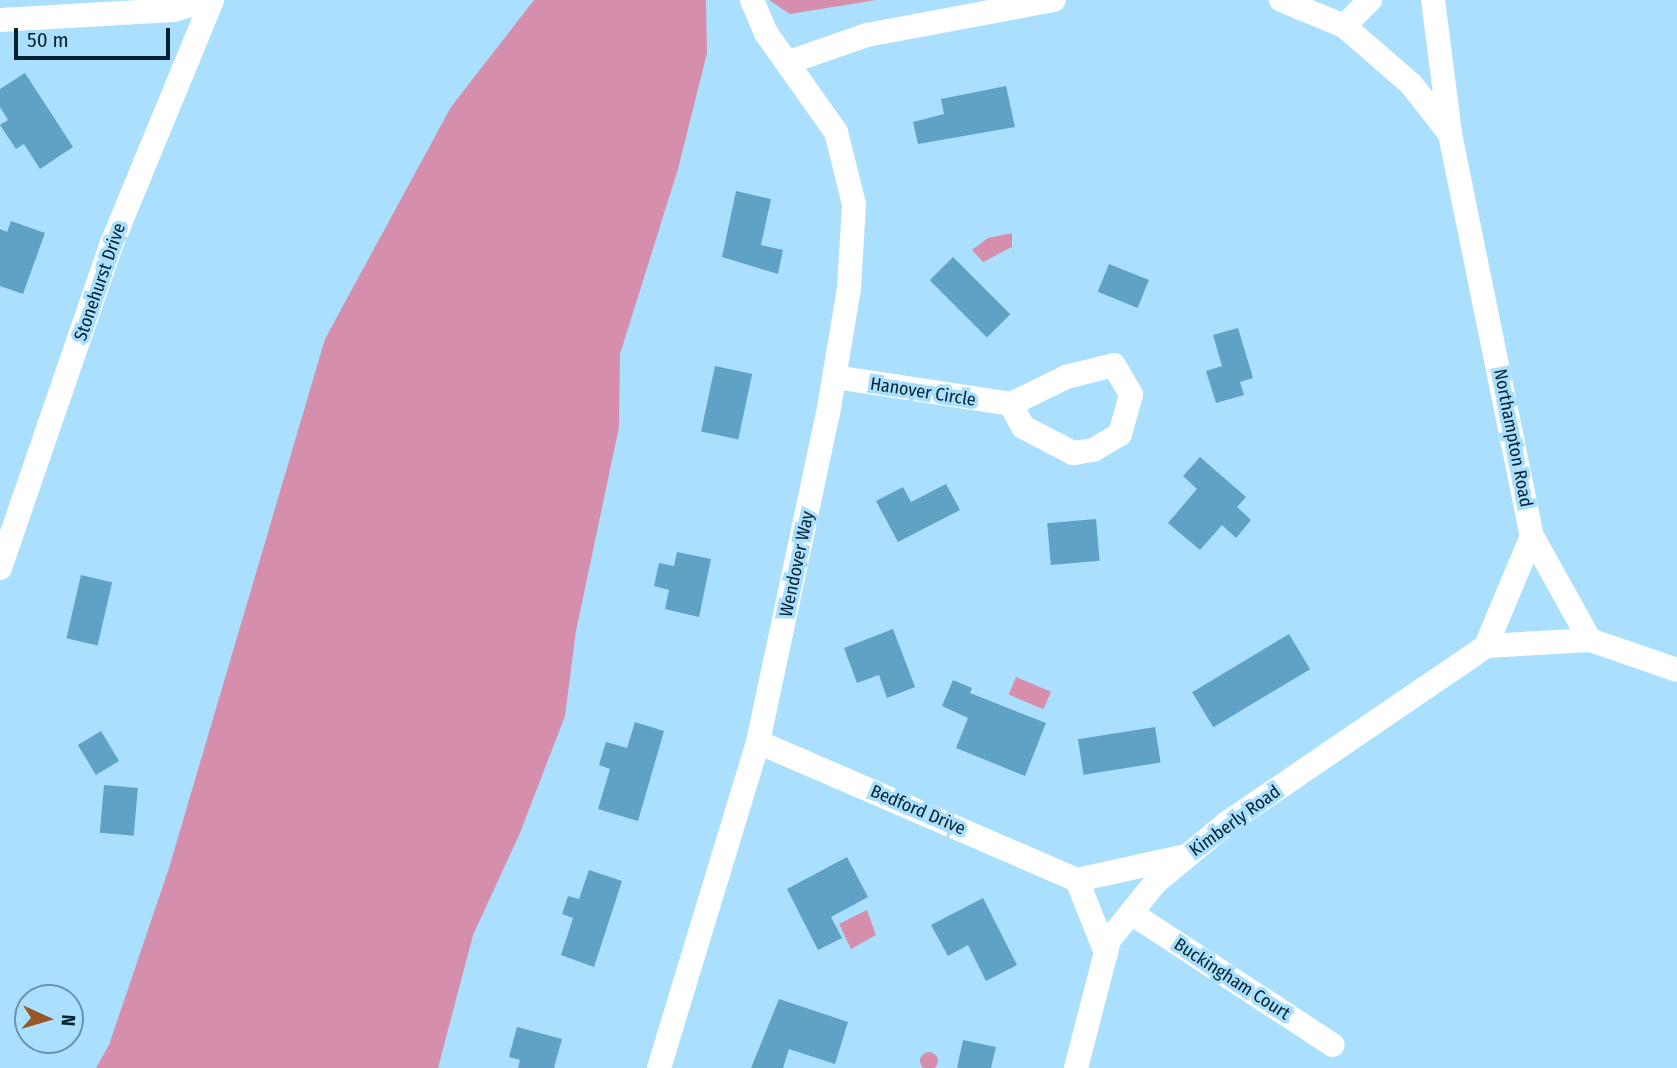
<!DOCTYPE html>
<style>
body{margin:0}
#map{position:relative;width:1677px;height:1068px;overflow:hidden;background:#aadffd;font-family:"Fira Sans Condensed",sans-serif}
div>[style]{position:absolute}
.water>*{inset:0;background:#d58fac;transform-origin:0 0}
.round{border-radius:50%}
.building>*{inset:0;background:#5fa2c6;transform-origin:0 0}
.street>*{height:24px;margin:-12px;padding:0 12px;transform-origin:12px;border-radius:12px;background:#fff}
span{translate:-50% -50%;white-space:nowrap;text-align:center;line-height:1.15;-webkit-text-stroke:7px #aadffd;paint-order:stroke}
.street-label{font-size:18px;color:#052230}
.north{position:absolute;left:14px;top:984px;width:70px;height:70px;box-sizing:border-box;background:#aadffd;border:2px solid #6893ab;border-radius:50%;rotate:94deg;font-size:19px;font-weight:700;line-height:28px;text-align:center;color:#052230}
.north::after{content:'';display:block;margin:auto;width:24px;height:32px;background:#995626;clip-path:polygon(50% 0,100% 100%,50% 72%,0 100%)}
.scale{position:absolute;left:14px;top:28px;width:156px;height:32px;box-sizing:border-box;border:4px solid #052230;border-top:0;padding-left:9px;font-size:21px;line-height:24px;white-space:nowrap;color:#052230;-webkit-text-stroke:5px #aadffd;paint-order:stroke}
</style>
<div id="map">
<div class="water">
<div style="clip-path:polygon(534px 0,706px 0,707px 53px,678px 169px,620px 354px,619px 427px,576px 631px,565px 716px,520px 833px,473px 935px,438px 1068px,96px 1068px,109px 1045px,169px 868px,325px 339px,451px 107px)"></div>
<div style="clip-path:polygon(769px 0,876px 0,790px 14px)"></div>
<div style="clip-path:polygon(1012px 233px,1012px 247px,983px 262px,972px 250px,988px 238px)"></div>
<div style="left:1016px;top:677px;width:38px;height:19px;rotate:23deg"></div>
<div style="clip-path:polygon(867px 910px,876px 935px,851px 949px,839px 924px)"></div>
<div class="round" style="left:920px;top:1052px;width:18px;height:18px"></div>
</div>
<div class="building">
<div style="clip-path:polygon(25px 73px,73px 147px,40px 169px,24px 144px,16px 149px,0 125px,8px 120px,0 107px,0 89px)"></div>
<div style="clip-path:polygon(1006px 86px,1015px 127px,918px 144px,913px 122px,944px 114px,941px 99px)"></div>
<div style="clip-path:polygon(736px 191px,771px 199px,761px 245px,783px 250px,778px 274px,722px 257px)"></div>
<div style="clip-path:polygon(11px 221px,45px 233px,23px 294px,0 286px,0 229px,7px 232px)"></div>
<div style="left:953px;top:257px;width:81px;height:33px;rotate:45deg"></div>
<div style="left:1109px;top:264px;width:43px;height:30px;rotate:22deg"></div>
<div style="clip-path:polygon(1238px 328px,1253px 378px,1240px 382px,1244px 395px,1216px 403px,1206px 371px,1222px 366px,1213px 335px)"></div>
<div style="left:715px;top:366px;width:38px;height:67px;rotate:12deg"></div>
<div style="clip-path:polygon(1200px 457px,1246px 497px,1237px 507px,1251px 520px,1236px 538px,1222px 525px,1200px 550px,1168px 523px,1197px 489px,1183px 476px)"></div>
<div style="clip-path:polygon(946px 484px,960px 510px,898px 542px,876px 501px,903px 487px,911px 502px)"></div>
<div style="left:1096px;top:519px;width:42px;height:49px;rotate:85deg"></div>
<div style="clip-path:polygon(677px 552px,711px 559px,699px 617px,665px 609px,669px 590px,654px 586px,659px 563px,674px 566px)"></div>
<div style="left:81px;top:575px;width:32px;height:65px;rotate:13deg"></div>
<div style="clip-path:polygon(893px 629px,915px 687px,887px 698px,879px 675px,857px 683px,844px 648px)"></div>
<div style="left:1289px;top:634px;width:41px;height:113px;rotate:59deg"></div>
<div style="clip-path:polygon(953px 680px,972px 688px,970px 693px,1046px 723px,1025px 776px,956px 748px,968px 718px,942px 706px)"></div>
<div style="clip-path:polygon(635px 722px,664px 731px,638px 821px,598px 809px,610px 769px,599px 765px,606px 742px,627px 748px)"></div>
<div style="left:1155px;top:727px;width:36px;height:78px;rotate:81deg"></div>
<div style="left:101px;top:731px;width:35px;height:27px;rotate:59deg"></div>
<div style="left:104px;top:785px;width:34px;height:48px;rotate:5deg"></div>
<div style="clip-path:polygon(847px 857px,868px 897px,831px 917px,842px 938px,818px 950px,787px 889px)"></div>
<div style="clip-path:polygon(589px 870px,622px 881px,594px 967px,561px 955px,573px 918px,562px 914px,568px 896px,579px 899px)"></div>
<div style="clip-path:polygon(983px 898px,1017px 965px,986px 981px,968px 945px,948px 956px,931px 925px)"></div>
<div style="clip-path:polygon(779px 999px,848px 1022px,835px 1064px,789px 1049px,783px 1068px,751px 1068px)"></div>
<div style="clip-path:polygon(517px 1027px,562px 1039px,554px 1068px,518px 1068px,520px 1060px,509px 1057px)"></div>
<div style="clip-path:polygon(963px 1040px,996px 1047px,991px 1068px,957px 1068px)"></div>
</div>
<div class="street">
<div style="left:1281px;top:0;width:68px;rotate:22.4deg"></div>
<div style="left:1344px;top:26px;width:89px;rotate:40.9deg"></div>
<div style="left:1411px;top:84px;width:63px;rotate:52deg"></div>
<div style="left:1450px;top:134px;width:410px;rotate:78.5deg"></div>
<div style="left:1532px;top:536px;width:119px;rotate:60.9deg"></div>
<div style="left:1590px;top:640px;width:92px;rotate:19deg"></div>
<div style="left:1433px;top:0;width:134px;rotate:82.7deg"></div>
<div style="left:0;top:20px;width:174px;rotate:-3.3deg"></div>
<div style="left:174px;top:10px;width:34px;rotate:-17deg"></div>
<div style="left:1344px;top:26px;width:37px;rotate:-45deg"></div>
<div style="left:789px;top:62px;width:83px;rotate:-19.1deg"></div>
<div style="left:867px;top:35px;width:190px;rotate:-10.6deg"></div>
<div style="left:1114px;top:365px;width:34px;rotate:60deg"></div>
<div style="left:1131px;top:395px;width:41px;rotate:105.8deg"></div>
<div style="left:1120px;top:434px;width:31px;rotate:149deg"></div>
<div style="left:1093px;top:450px;width:20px;rotate:171deg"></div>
<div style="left:1073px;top:453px;width:56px;rotate:-152.5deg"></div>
<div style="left:1023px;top:427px;width:26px;rotate:-118deg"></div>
<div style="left:1011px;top:404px;width:61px;rotate:-26.1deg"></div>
<div style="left:1066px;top:377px;width:49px;rotate:-14deg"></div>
<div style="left:835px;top:377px;width:178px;rotate:8.7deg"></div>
<div style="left:0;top:568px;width:344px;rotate:-71deg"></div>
<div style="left:112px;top:243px;width:263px;rotate:-67.6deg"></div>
<div style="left:1486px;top:646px;width:119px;rotate:-67.3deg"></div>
<div style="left:758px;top:742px;width:348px;rotate:23.4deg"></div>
<div style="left:1077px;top:880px;width:79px;rotate:68.3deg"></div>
<div style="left:1077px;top:880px;width:112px;rotate:-12.4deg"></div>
<div style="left:1131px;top:913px;width:241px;rotate:33.2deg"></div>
<div style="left:659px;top:1068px;width:341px;rotate:-73.1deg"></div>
<div style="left:758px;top:742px;width:335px;rotate:-78deg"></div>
<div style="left:828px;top:414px;width:127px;rotate:-80.5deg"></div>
<div style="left:849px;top:289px;width:85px;rotate:-86.6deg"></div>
<div style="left:854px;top:204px;width:74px;rotate:-104deg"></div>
<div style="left:836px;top:132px;width:121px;rotate:-125.3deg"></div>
<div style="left:766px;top:33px;width:36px;rotate:-113deg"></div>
<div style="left:1076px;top:1068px;width:132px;rotate:-75.5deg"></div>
<div style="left:1109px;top:940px;width:73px;rotate:-51.1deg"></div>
<div style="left:1155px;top:883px;width:94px;rotate:-39.8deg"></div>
<div style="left:1227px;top:823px;width:314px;rotate:-34.3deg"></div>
<div style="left:1486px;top:646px;width:104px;rotate:-3.3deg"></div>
</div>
<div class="street-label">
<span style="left:100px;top:282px;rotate:-71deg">Stonehurst Drive</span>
<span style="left:923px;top:392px;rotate:9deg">Hanover Circle</span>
<span style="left:1513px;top:438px;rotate:79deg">Northampton Road</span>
<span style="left:797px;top:564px;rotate:-78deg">Wendover Way</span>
<span style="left:918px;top:810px;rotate:23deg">Bedford Drive</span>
<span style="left:1235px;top:821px;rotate:-36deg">Kimberly Road</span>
<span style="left:1232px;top:979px;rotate:33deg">Buckingham Court</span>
</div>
<div class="north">N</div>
<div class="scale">50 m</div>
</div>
